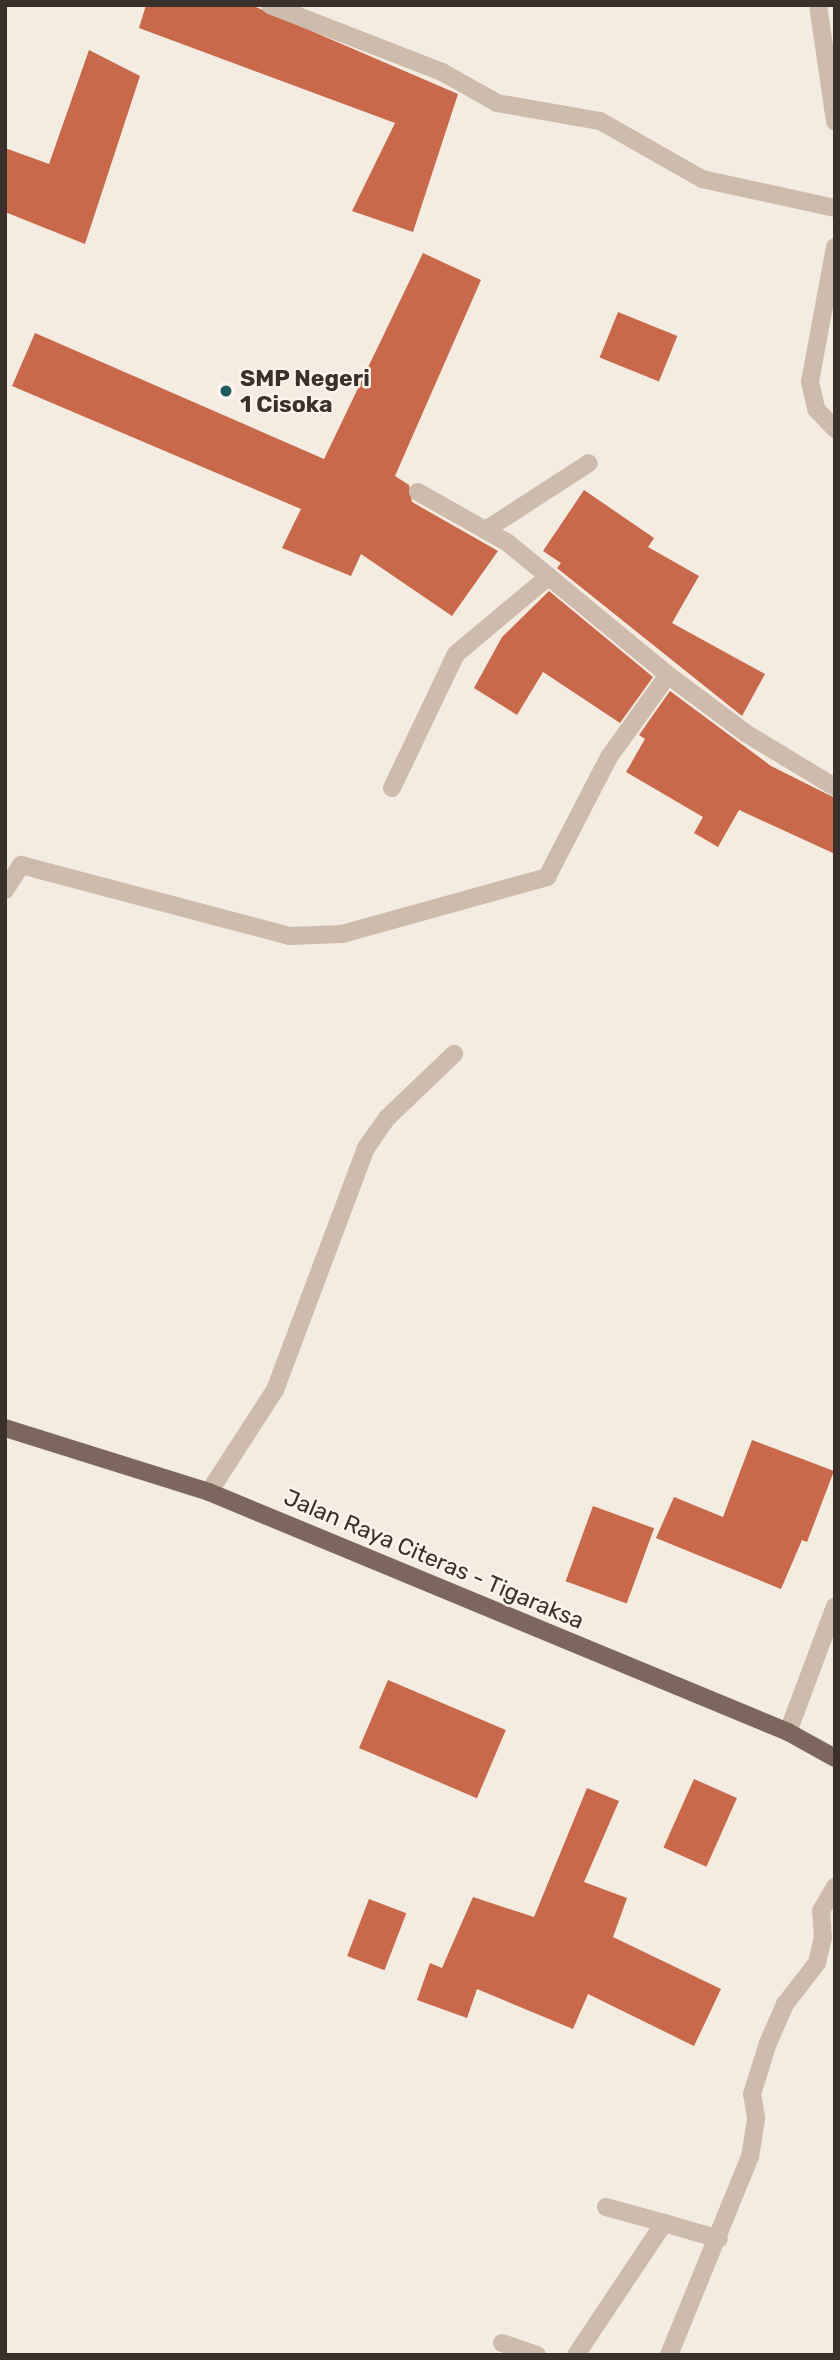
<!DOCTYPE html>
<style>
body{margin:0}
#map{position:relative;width:840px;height:2360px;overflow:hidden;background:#f4ebe1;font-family:Rubik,sans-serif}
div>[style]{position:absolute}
.building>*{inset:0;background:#c8694b;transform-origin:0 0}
.minor>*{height:18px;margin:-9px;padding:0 9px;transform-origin:9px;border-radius:9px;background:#cdbbac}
.major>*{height:18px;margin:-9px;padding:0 9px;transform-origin:9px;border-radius:9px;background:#7d675c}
.dots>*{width:19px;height:19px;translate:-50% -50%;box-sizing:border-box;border:4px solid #fbf5ee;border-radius:50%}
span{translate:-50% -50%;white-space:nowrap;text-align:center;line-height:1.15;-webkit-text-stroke:5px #fbf5ee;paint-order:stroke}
.poi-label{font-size:23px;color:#3b302b;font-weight:700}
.left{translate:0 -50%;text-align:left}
.street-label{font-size:23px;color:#3b302b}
.frame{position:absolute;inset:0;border:7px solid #3b302b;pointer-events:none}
</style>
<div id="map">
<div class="building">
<div style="clip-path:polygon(146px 5px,251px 5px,458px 94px,413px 232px,352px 211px,395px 123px,139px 28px)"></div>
<div style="clip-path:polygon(89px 50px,140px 76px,85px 244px,5px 212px,5px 148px,49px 164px)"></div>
<div style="clip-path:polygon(423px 253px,481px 280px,395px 476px,409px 485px,412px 502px,498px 551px,452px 616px,361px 554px,351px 576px,282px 548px,301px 509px,12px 386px,35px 333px,324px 459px)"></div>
<div style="left:618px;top:312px;width:64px;height:49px;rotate:22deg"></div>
<div style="clip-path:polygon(584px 490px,654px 538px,648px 547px,699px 576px,672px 623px,765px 674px,742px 716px,557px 568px,561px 563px,543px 551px)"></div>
<div style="clip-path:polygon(549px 591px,653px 677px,620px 723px,543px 672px,517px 715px,474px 688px,502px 637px)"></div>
<div style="clip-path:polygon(670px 691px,771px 766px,835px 798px,835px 854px,739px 810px,718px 847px,694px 833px,703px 817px,626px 772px,645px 739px,639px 735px)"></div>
<div style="clip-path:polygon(752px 1440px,834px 1471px,807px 1542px,802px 1540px,781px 1589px,656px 1538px,674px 1497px,723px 1517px)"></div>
<div style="left:593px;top:1506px;width:65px;height:80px;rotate:20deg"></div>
<div style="left:388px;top:1680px;width:128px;height:74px;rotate:23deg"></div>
<div style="left:694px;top:1779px;width:47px;height:75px;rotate:24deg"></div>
<div style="clip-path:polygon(587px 1788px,619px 1801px,584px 1882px,627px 1898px,613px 1937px,721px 1989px,694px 2046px,588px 1994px,573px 2029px,477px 1989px,467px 2018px,417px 2000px,430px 1963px,442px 1968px,473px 1897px,534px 1917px)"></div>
<div style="left:369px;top:1899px;width:40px;height:61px;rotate:21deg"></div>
</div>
<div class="minor">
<div style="left:270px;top:5px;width:185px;rotate:21.3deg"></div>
<div style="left:442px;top:72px;width:63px;rotate:29.4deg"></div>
<div style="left:497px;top:103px;width:105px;rotate:9.9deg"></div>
<div style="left:600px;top:121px;width:117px;rotate:29.6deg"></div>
<div style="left:702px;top:179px;width:136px;rotate:12.3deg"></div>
<div style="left:818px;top:5px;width:118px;rotate:81.7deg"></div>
<div style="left:835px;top:247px;width:137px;rotate:100.5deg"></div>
<div style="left:810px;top:382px;width:28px;rotate:77deg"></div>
<div style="left:816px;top:409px;width:28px;rotate:46deg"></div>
<div style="left:418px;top:492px;width:103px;rotate:29.5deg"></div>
<div style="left:508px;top:543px;width:207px;rotate:39.5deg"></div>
<div style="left:668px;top:675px;width:99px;rotate:36.8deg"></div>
<div style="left:747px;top:734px;width:103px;rotate:31.1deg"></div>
<div style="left:487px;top:529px;width:121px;rotate:-32.9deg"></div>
<div style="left:392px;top:788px;width:148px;rotate:-64.5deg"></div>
<div style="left:456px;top:654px;width:119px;rotate:-39.9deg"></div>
<div style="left:5px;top:890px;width:30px;rotate:-57deg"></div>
<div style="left:21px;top:865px;width:277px;rotate:14.8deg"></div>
<div style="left:289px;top:936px;width:53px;rotate:-2.2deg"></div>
<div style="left:342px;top:934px;width:213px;rotate:-15.5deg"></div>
<div style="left:547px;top:877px;width:135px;rotate:-62.7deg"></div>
<div style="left:609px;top:757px;width:101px;rotate:-54.3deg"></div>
<div style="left:209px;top:1492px;width:121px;rotate:-57.1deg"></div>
<div style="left:275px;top:1390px;width:259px;rotate:-69.4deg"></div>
<div style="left:366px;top:1148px;width:37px;rotate:-55deg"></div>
<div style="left:387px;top:1118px;width:93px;rotate:-43.7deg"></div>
<div style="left:788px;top:1732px;width:134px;rotate:-69.5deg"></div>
<div style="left:606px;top:2207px;width:60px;rotate:15.4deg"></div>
<div style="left:502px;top:2343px;width:37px;rotate:19deg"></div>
<div style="left:576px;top:2355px;width:159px;rotate:-56.3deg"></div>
<div style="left:664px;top:2223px;width:57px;rotate:16.2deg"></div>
<div style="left:669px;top:2355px;width:214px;rotate:-67.8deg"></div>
<div style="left:750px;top:2157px;width:39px;rotate:-81deg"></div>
<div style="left:756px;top:2118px;width:24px;rotate:-99deg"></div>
<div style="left:752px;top:2094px;width:53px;rotate:-72.6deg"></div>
<div style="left:768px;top:2043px;width:43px;rotate:-66.4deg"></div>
<div style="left:785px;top:2004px;width:52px;rotate:-52deg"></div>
<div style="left:817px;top:1963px;width:26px;rotate:-77deg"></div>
<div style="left:823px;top:1938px;width:27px;rotate:-94deg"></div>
<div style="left:821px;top:1911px;width:28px;rotate:-60deg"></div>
</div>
<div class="major">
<div style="left:5px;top:1428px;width:214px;rotate:17.4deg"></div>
<div style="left:209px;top:1492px;width:627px;rotate:22.51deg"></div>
<div style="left:788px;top:1732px;width:54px;rotate:29deg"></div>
</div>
<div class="dots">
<div style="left:226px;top:391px;background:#1f5a5e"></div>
</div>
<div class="poi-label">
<span class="left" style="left:240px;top:391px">SMP Negeri<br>1 Cisoka</span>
</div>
<div class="street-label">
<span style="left:434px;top:1559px;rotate:23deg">Jalan Raya Citeras - Tigaraksa</span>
</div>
<div class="frame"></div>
</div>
